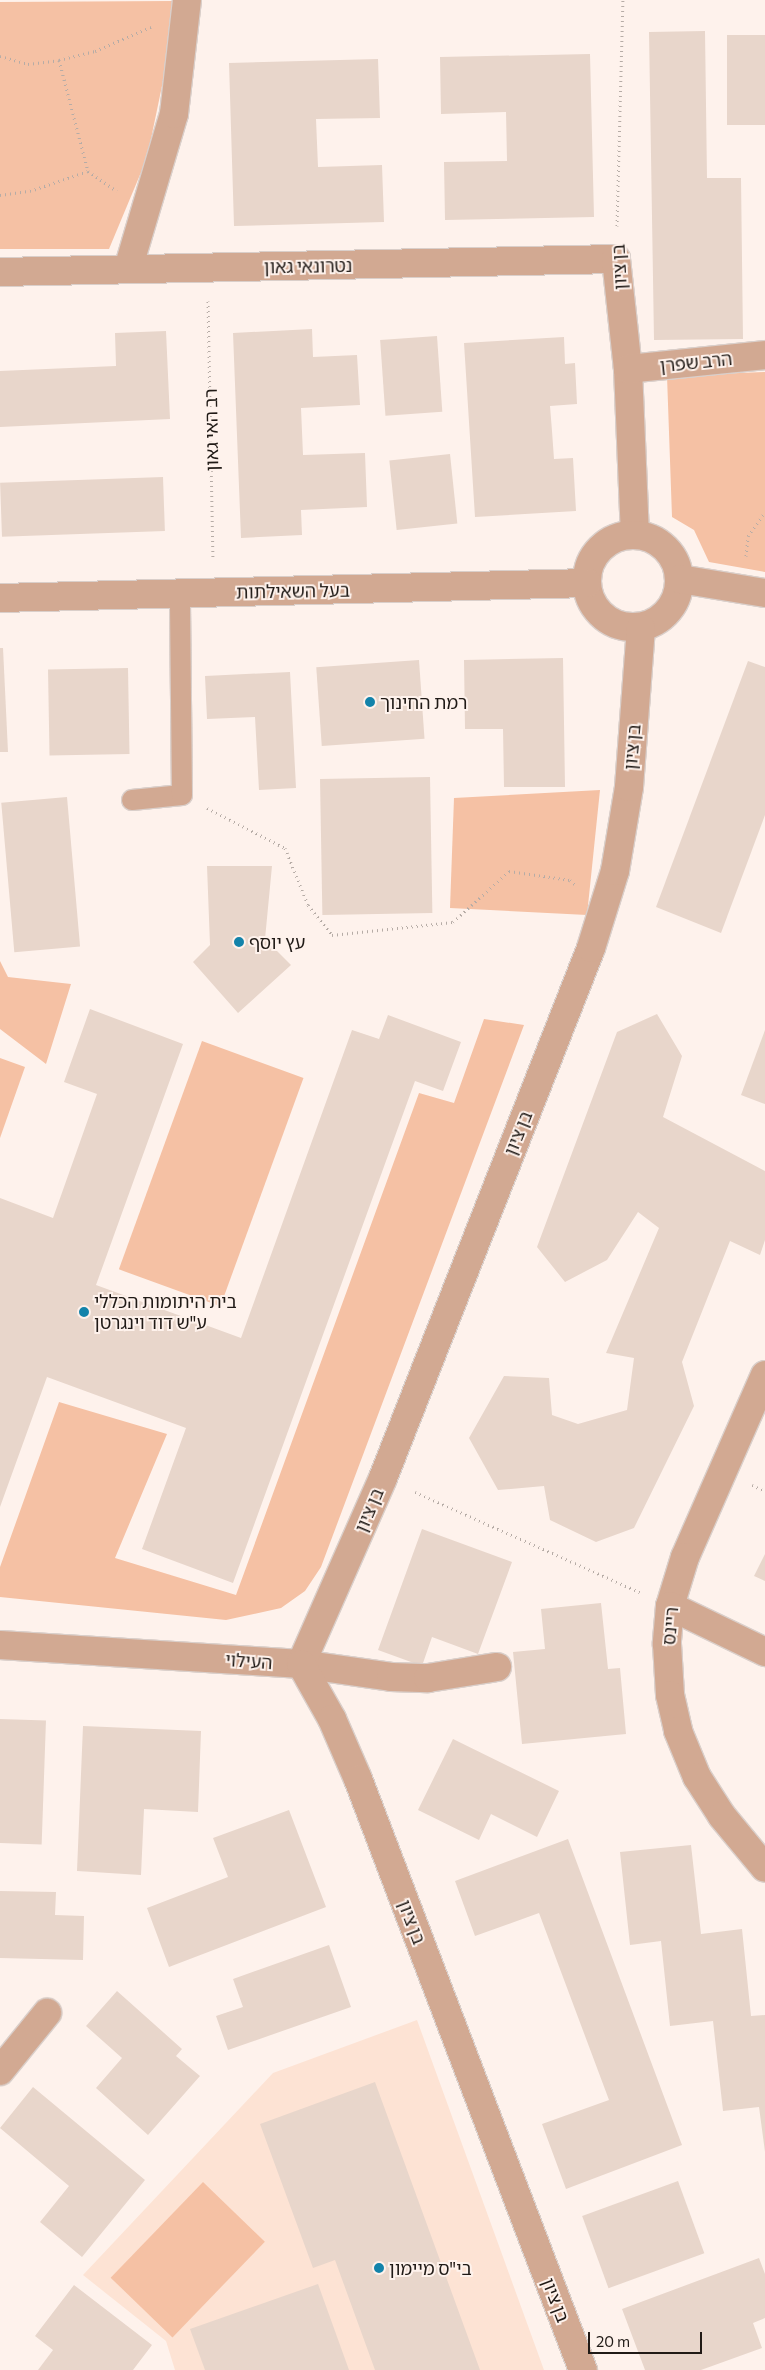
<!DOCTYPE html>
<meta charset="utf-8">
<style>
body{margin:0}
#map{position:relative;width:765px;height:2370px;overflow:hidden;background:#fef2ec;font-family:Commissioner,"Noto Sans Hebrew",sans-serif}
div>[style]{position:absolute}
.built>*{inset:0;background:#fde3d4}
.green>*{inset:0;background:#f5c1a4;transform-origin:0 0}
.building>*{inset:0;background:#e8d6cb;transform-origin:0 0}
.path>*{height:3px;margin-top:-1.5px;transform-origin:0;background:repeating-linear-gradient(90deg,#b6aca6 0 1px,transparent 0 5px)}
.roads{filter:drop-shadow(1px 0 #dacfca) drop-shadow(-1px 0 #dacfca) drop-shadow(0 1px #dacfca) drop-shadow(0 -1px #dacfca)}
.lane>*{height:20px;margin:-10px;padding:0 10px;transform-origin:10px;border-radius:10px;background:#d2a992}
.street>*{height:28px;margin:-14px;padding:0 14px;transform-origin:14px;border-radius:14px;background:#d2a992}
.street>.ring{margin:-14px;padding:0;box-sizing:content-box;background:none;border:28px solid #d2a992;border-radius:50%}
.dots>*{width:14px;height:14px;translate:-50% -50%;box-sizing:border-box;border:2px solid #fef2ec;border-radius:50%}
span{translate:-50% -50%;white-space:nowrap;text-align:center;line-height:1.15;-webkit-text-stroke:4px #fef2ec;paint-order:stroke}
.street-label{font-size:18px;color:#201a16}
.poi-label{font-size:18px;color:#201a16}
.left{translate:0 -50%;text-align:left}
.scale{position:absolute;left:588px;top:2332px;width:114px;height:22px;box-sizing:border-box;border:2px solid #201a16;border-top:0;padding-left:6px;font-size:15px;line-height:18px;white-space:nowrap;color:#201a16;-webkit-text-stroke:4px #fef2ec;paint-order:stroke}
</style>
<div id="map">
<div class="built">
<div style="clip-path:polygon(417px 2020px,544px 2370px,175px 2370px,166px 2341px,83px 2275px,273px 2073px)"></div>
</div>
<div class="green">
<div style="clip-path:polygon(173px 1px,168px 57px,147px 158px,109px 249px,0 249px,0 2px)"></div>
<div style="clip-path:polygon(765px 372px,765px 572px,709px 562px,694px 530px,672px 517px,667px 376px)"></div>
<div style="clip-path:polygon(600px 790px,587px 915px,450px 908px,454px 798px)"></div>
<div style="clip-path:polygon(0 961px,8px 977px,71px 984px,46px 1064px,0 1029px)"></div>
<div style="clip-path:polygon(484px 1019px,524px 1025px,321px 1567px,305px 1591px,281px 1608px,226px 1620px,0 1597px,0 1567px,59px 1402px,167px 1434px,115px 1558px,236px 1595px,419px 1093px,454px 1103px)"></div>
<div style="left:202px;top:1041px;width:108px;height:243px;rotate:20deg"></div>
<div style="clip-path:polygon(0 1058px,25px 1067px,0 1138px)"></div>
<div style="left:203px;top:2182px;width:86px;height:133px;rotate:44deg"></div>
</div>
<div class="building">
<div style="clip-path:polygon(705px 31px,707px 178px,741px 178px,743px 339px,654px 340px,649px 32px)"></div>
<div style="left:765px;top:35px;width:90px;height:38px;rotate:90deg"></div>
<div style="clip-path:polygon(590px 54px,594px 217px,445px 220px,444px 162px,507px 161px,506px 112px,441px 114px,440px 57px)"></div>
<div style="clip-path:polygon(378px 59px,380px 118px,316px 119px,318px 167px,382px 165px,384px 222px,234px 226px,229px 63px)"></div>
<div style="clip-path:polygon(312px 329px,313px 357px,357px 355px,360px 405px,301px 408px,303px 455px,365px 453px,367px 507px,301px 510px,302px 535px,241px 538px,233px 333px)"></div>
<div style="clip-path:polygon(166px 331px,170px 419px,0 427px,0 371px,116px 366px,115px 333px)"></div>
<div style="left:437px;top:336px;width:76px;height:57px;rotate:86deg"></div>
<div style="clip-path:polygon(564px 337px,565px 364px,575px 363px,577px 404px,550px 406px,552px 431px,554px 459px,573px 458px,576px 511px,475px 517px,464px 343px)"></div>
<div style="left:450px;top:454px;width:70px;height:61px;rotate:84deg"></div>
<div style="left:163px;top:477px;width:54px;height:163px;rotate:88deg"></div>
<div style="clip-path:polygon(0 648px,3px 648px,8px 752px,0 752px)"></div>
<div style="clip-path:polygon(563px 658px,565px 787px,504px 787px,503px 729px,465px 729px,464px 660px)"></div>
<div style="left:419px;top:660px;width:79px;height:103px;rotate:86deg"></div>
<div style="clip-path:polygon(748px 661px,765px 667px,765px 815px,721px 933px,656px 907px)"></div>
<div style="left:128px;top:668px;width:86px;height:80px;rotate:89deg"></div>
<div style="clip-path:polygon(290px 672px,296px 788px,259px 790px,255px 717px,207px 719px,205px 676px)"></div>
<div style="left:430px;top:777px;width:136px;height:110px;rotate:89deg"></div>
<div style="left:67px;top:797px;width:150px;height:66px;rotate:85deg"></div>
<div style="clip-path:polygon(207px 866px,272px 866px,265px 939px,291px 965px,238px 1013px,193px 962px,210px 945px)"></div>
<div style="clip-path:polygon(90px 1009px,183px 1044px,96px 1285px,241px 1338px,352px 1030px,379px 1039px,388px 1015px,461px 1042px,443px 1091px,415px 1081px,233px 1583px,142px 1549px,186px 1428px,47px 1377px,0 1507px,0 1198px,53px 1218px,97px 1094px,64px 1082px)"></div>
<div style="clip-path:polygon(657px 1014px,682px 1056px,663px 1117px,765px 1171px,765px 1240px,760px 1255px,730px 1241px,682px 1362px,694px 1406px,634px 1528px,596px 1542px,550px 1520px,544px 1486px,498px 1490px,469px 1438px,504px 1376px,549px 1378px,552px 1415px,578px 1424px,627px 1410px,634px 1358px,606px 1353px,659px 1228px,638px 1212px,607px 1260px,565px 1282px,537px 1247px,617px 1032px)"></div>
<div style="clip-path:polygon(765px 1030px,765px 1104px,741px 1095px)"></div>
<div style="clip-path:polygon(422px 1529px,512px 1562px,478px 1654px,432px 1637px,422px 1666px,378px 1650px)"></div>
<div style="clip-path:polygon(765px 1554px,765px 1581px,754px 1576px)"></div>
<div style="clip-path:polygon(601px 1603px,608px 1669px,620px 1668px,626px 1734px,522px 1744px,513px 1652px,545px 1649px,541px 1609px)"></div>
<div style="left:0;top:1719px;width:46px;height:124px;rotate:2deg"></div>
<div style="clip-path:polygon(83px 1726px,201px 1731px,198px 1812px,144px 1809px,141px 1875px,77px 1871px)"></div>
<div style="clip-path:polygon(453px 1739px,559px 1791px,537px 1837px,491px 1814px,479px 1840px,418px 1810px)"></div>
<div style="clip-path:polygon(289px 1810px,326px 1907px,169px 1967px,147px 1908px,228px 1877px,213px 1838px)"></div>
<div style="clip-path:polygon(568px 1839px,682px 2145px,566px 2189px,542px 2124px,609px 2100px,539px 1913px,475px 1936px,455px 1881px)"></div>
<div style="clip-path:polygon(691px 1845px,701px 1934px,742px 1929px,751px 2016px,765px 2015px,765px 2152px,759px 2107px,723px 2111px,713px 2021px,670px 2026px,661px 1941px,630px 1945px,620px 1852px)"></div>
<div style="clip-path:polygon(0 1891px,56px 1892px,55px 1915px,84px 1916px,83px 1960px,0 1958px)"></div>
<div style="clip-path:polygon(329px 1945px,351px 2007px,228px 2050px,216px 2016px,243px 2007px,233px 1979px)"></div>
<div style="clip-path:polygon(117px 1991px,182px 2049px,176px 2056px,200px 2076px,148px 2135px,96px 2088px,122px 2058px,86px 2026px)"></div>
<div style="clip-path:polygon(375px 2082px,414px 2189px,480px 2370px,375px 2370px,335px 2260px,313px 2268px,260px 2124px)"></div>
<div style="clip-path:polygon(33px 2087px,145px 2180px,82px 2257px,40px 2222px,69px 2186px,0 2128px)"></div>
<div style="left:678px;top:2181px;width:77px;height:102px;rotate:70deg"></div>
<div style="clip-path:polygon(759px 2258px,765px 2274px,765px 2318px,753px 2323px,762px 2348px,701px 2370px,645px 2370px,622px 2309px)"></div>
<div style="clip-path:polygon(318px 2284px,349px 2370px,205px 2370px,190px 2329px)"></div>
<div style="clip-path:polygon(74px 2285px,152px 2345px,133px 2370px,38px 2370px,53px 2350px,35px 2336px)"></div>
</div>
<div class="path">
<div style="left:0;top:56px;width:29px;rotate:16deg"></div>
<div style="left:28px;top:64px;width:31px;rotate:-7deg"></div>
<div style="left:59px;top:60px;width:37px;rotate:-14deg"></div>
<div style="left:95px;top:51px;width:61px;rotate:-23.2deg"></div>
<div style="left:59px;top:60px;width:115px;rotate:75.4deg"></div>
<div style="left:88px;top:171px;width:35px;rotate:35deg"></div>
<div style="left:0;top:195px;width:30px;rotate:-8deg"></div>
<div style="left:30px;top:191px;width:61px;rotate:-19deg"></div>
<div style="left:617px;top:226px;width:226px;rotate:-88.5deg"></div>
<div style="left:208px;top:301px;width:258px;rotate:88.9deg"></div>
<div style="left:746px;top:556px;width:20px;rotate:-84deg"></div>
<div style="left:748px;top:536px;width:29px;rotate:-55deg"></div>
<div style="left:207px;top:808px;width:88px;rotate:27.1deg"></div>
<div style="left:285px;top:848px;width:61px;rotate:68deg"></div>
<div style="left:308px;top:905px;width:38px;rotate:51deg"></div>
<div style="left:332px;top:935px;width:122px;rotate:-6.1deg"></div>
<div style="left:453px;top:922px;width:76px;rotate:-42.3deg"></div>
<div style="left:509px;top:871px;width:62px;rotate:8.4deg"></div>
<div style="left:570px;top:880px;width:8px;rotate:40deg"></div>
<div style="left:752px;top:1485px;width:14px;rotate:25deg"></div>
<div style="left:415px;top:1492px;width:246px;rotate:24deg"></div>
</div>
<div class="roads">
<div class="lane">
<div style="left:132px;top:800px;width:50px;rotate:-5.7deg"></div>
<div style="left:182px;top:795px;width:202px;rotate:-90.6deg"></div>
</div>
<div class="street">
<div style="left:128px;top:269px;width:162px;rotate:-73.5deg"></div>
<div style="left:174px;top:114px;width:115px;rotate:-83.5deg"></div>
<div style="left:0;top:272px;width:616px;rotate:-1.21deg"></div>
<div style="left:616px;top:259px;width:111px;rotate:83.8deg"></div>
<div style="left:628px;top:369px;width:165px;rotate:87.6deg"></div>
<div style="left:628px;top:369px;width:138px;rotate:-5.8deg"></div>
<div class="ring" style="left:587px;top:535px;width:64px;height:64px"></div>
<div style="left:680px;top:579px;width:86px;rotate:9.4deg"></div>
<div style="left:0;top:598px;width:587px;rotate:-1.46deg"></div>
<div style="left:765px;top:1375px;width:199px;rotate:113.7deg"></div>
<div style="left:685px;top:1557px;width:51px;rotate:107deg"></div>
<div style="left:670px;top:1606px;width:38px;rotate:95deg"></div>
<div style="left:667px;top:1644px;width:51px;rotate:86.6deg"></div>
<div style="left:670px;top:1695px;width:37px;rotate:77deg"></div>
<div style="left:678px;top:1731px;width:50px;rotate:67.6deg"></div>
<div style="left:697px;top:1777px;width:46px;rotate:57.3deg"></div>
<div style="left:722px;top:1816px;width:67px;rotate:50.4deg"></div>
<div style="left:670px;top:1606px;width:106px;rotate:25.8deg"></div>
<div style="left:0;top:1645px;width:302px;rotate:3.6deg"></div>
<div style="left:301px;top:1664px;width:91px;rotate:8.2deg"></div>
<div style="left:391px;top:1677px;width:37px;rotate:2deg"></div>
<div style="left:428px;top:1678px;width:70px;rotate:-9.1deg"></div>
<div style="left:301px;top:1664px;width:203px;rotate:-66.2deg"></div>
<div style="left:383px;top:1478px;width:569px;rotate:-68.57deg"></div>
<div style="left:591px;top:948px;width:81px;rotate:-72.7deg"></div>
<div style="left:615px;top:871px;width:85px;rotate:-80.5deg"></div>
<div style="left:629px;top:787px;width:159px;rotate:-85.7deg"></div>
<div style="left:301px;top:1664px;width:63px;rotate:60.6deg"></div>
<div style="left:332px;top:1719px;width:65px;rotate:66.6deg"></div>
<div style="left:358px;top:1779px;width:632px;rotate:69.16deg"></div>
<div style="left:0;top:2071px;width:75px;rotate:-51deg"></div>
</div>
</div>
<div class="dots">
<div style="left:370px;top:702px;background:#1383aa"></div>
<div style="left:239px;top:942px;background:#1383aa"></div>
<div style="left:84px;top:1312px;background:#1383aa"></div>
<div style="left:379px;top:2268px;background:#1383aa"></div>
</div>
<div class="street-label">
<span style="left:308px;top:266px;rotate:-1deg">נטרונאי גאון</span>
<span style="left:619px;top:267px;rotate:-93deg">בן ציון</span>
<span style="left:696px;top:362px;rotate:-6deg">הרב שפרן</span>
<span style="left:211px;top:430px;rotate:-91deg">רב האי גאון</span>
<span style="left:293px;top:591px;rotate:-1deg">בעל השאילתות</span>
<span style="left:632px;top:747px;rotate:-85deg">בן ציון</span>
<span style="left:518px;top:1133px;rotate:-68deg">בן ציון</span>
<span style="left:369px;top:1510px;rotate:-67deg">בן ציון</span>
<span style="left:670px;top:1626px;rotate:-85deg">ריינס</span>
<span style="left:249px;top:1661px;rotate:4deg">העילוי</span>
<span style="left:412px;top:1922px;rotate:69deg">בן ציון</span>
<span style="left:556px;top:2300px;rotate:69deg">בן ציון</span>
</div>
<div class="poi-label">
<span class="left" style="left:380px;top:702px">רמת החינוך</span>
<span class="left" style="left:249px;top:942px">עץ יוסף</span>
<span class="left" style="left:94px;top:1312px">בית היתומות הכללי<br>ע"ש דוד וינגרטן</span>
<span class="left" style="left:389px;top:2268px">בי"ס מיימון</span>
</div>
<div class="scale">20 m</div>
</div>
